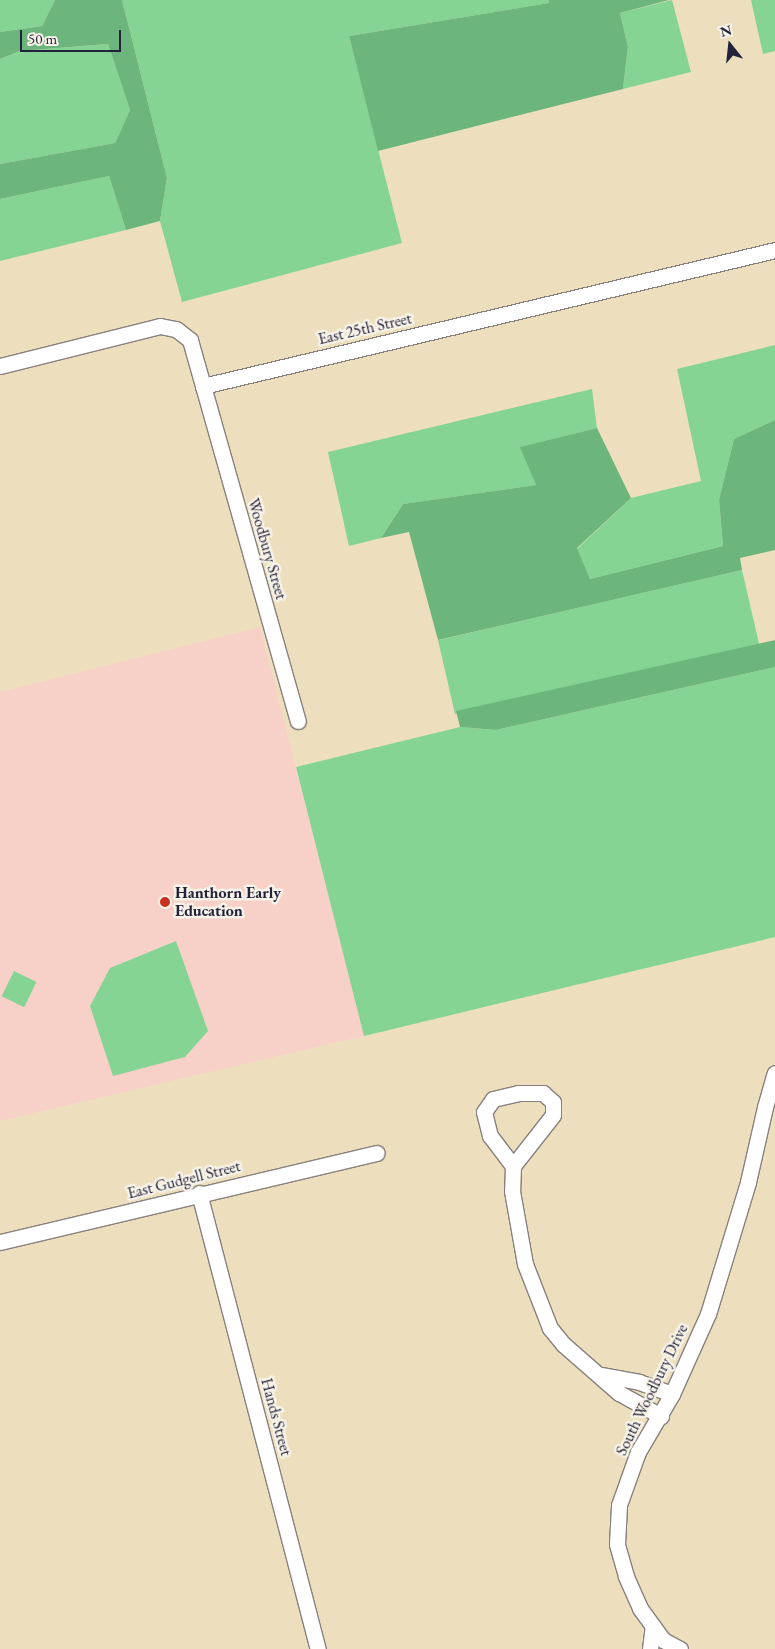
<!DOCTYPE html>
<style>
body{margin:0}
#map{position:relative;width:775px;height:1649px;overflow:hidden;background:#eddfbe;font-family:"EB Garamond",serif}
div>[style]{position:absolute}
.built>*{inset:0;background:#f7d1c8}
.green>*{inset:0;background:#85d494;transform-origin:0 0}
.forest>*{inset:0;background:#6cb67e}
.roads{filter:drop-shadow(1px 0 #88807c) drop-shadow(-1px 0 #88807c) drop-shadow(0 1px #88807c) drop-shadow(0 -1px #88807c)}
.minor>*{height:15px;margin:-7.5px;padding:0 7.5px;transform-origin:7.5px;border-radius:7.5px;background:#fff}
.dots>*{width:14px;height:14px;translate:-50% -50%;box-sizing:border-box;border:2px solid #f7f3e8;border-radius:50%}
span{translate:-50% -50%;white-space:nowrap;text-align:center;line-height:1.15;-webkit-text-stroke:5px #f7f3e8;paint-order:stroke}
.street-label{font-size:16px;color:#22223b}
.poi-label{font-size:16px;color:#22223b;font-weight:700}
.left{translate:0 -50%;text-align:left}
.north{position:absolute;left:705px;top:20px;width:50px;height:50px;-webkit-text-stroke:4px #f7f3e8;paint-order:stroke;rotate:344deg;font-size:14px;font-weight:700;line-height:20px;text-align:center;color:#22223b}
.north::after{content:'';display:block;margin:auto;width:18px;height:22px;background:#22223b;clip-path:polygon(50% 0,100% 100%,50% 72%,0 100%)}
.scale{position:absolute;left:20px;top:30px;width:101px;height:22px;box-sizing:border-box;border:2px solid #22223b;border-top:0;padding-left:6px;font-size:15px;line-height:18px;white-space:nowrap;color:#22223b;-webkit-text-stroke:4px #f7f3e8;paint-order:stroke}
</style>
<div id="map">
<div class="built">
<div style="clip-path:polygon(260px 627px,364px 1036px,0 1121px,0 692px)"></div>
</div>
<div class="green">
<div style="clip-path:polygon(0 0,55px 0,42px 26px,0 32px)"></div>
<div style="clip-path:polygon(122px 0,548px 0,549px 3px,349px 36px,402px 243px,182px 302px,160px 221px,167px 178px)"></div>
<div style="clip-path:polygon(672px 0,691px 72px,623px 89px,628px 47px,620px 13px)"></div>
<div style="clip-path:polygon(751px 0,775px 0,775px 51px,763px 54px)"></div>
<div style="clip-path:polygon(108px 44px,130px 110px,115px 143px,0 164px,0 59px,20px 51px)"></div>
<div style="clip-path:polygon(109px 176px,126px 230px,0 261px,0 199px)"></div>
<div style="clip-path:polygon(775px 345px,775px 420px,734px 439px,719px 500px,723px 546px,590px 579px,577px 549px,631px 498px,701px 481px,677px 369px)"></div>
<div style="clip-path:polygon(592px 389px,597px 428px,521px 447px,536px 485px,403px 504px,381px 538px,349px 546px,328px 452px)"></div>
<div style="left:742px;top:570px;width:76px;height:312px;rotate:77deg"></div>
<div style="clip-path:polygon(775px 667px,775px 937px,364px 1036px,296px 767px,460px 727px,496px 730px)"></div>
<div style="clip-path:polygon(176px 941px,208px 1031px,185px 1057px,113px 1076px,90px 1006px,110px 968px)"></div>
<div style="left:14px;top:971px;width:25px;height:28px;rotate:26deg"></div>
</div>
<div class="forest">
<div style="clip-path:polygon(55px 0,122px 0,167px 178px,160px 221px,126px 230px,109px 176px,0 199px,0 164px,115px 143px,130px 110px,108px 44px,20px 51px,0 59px,0 32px,42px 26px)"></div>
<div style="clip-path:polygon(548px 0,669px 0,620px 13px,628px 47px,623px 89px,378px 151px,349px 36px,549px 3px)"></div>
<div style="clip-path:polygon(775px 420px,775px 550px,740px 558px,742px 570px,438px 640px,409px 532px,381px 538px,403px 504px,536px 485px,520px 447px,597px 428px,631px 498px,577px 548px,590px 579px,723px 546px,719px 500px,734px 439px)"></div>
<div style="clip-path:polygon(775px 640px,775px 667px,496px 730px,460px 727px,456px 711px)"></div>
</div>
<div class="roads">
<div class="minor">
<div style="left:0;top:366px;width:165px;rotate:-14deg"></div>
<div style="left:160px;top:326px;width:16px;rotate:11deg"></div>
<div style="left:176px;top:329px;width:18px;rotate:38deg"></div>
<div style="left:190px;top:340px;width:396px;rotate:74.2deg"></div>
<div style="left:203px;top:386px;width:588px;rotate:-13.37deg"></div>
<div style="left:513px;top:1166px;width:38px;rotate:-127deg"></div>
<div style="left:490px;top:1136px;width:25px;rotate:-104deg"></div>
<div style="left:484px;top:1112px;width:16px;rotate:-55deg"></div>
<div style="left:493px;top:1099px;width:26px;rotate:-13deg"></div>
<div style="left:518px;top:1093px;width:25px"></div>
<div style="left:543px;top:1093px;width:13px;rotate:42deg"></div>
<div style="left:553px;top:1102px;width:13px;rotate:90deg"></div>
<div style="left:553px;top:1115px;width:65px;rotate:128.1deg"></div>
<div style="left:513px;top:1166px;width:25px;rotate:92deg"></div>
<div style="left:512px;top:1191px;width:74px;rotate:79.9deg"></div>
<div style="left:525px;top:1264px;width:69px;rotate:68.7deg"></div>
<div style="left:550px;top:1328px;width:21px;rotate:51deg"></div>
<div style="left:563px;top:1344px;width:74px;rotate:41.2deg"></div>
<div style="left:619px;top:1393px;width:48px;rotate:28.7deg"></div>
<div style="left:199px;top:1193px;width:471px;rotate:75.4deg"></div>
<div style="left:0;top:1242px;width:387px;rotate:-13.3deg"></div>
<div style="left:601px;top:1375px;width:39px;rotate:10deg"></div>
<div style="left:639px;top:1382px;width:35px;rotate:20deg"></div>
<div style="left:650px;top:1649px;width:23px;rotate:-83deg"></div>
<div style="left:680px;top:1649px;width:19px;rotate:-152deg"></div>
<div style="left:663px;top:1640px;width:39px;rotate:-126deg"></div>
<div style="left:640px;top:1608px;width:35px;rotate:-114deg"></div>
<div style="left:626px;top:1576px;width:33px;rotate:-106deg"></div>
<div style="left:617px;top:1544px;width:39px;rotate:-87deg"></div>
<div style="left:619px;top:1505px;width:56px;rotate:-70.3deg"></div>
<div style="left:638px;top:1452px;width:67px;rotate:-59.6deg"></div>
<div style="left:672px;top:1394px;width:88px;rotate:-65.8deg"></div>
<div style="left:708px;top:1314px;width:138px;rotate:-73.1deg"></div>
<div style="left:748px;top:1182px;width:77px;rotate:-77.2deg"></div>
<div style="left:765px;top:1107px;width:35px;rotate:-74deg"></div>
</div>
</div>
<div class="dots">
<div style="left:165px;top:902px;background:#c8321e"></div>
</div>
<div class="street-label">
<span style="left:365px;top:329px;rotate:-13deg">East 25th Street</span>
<span style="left:267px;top:549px;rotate:74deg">Woodbury Street</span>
<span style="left:184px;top:1180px;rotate:-14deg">East Gudgell Street</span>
<span style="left:652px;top:1390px;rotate:-64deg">South Woodbury Drive</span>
<span style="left:276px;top:1417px;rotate:75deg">Hands Street</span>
</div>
<div class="poi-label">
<span class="left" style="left:175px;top:902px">Hanthorn Early<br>Education</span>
</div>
<div class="north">N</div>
<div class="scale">50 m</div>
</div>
